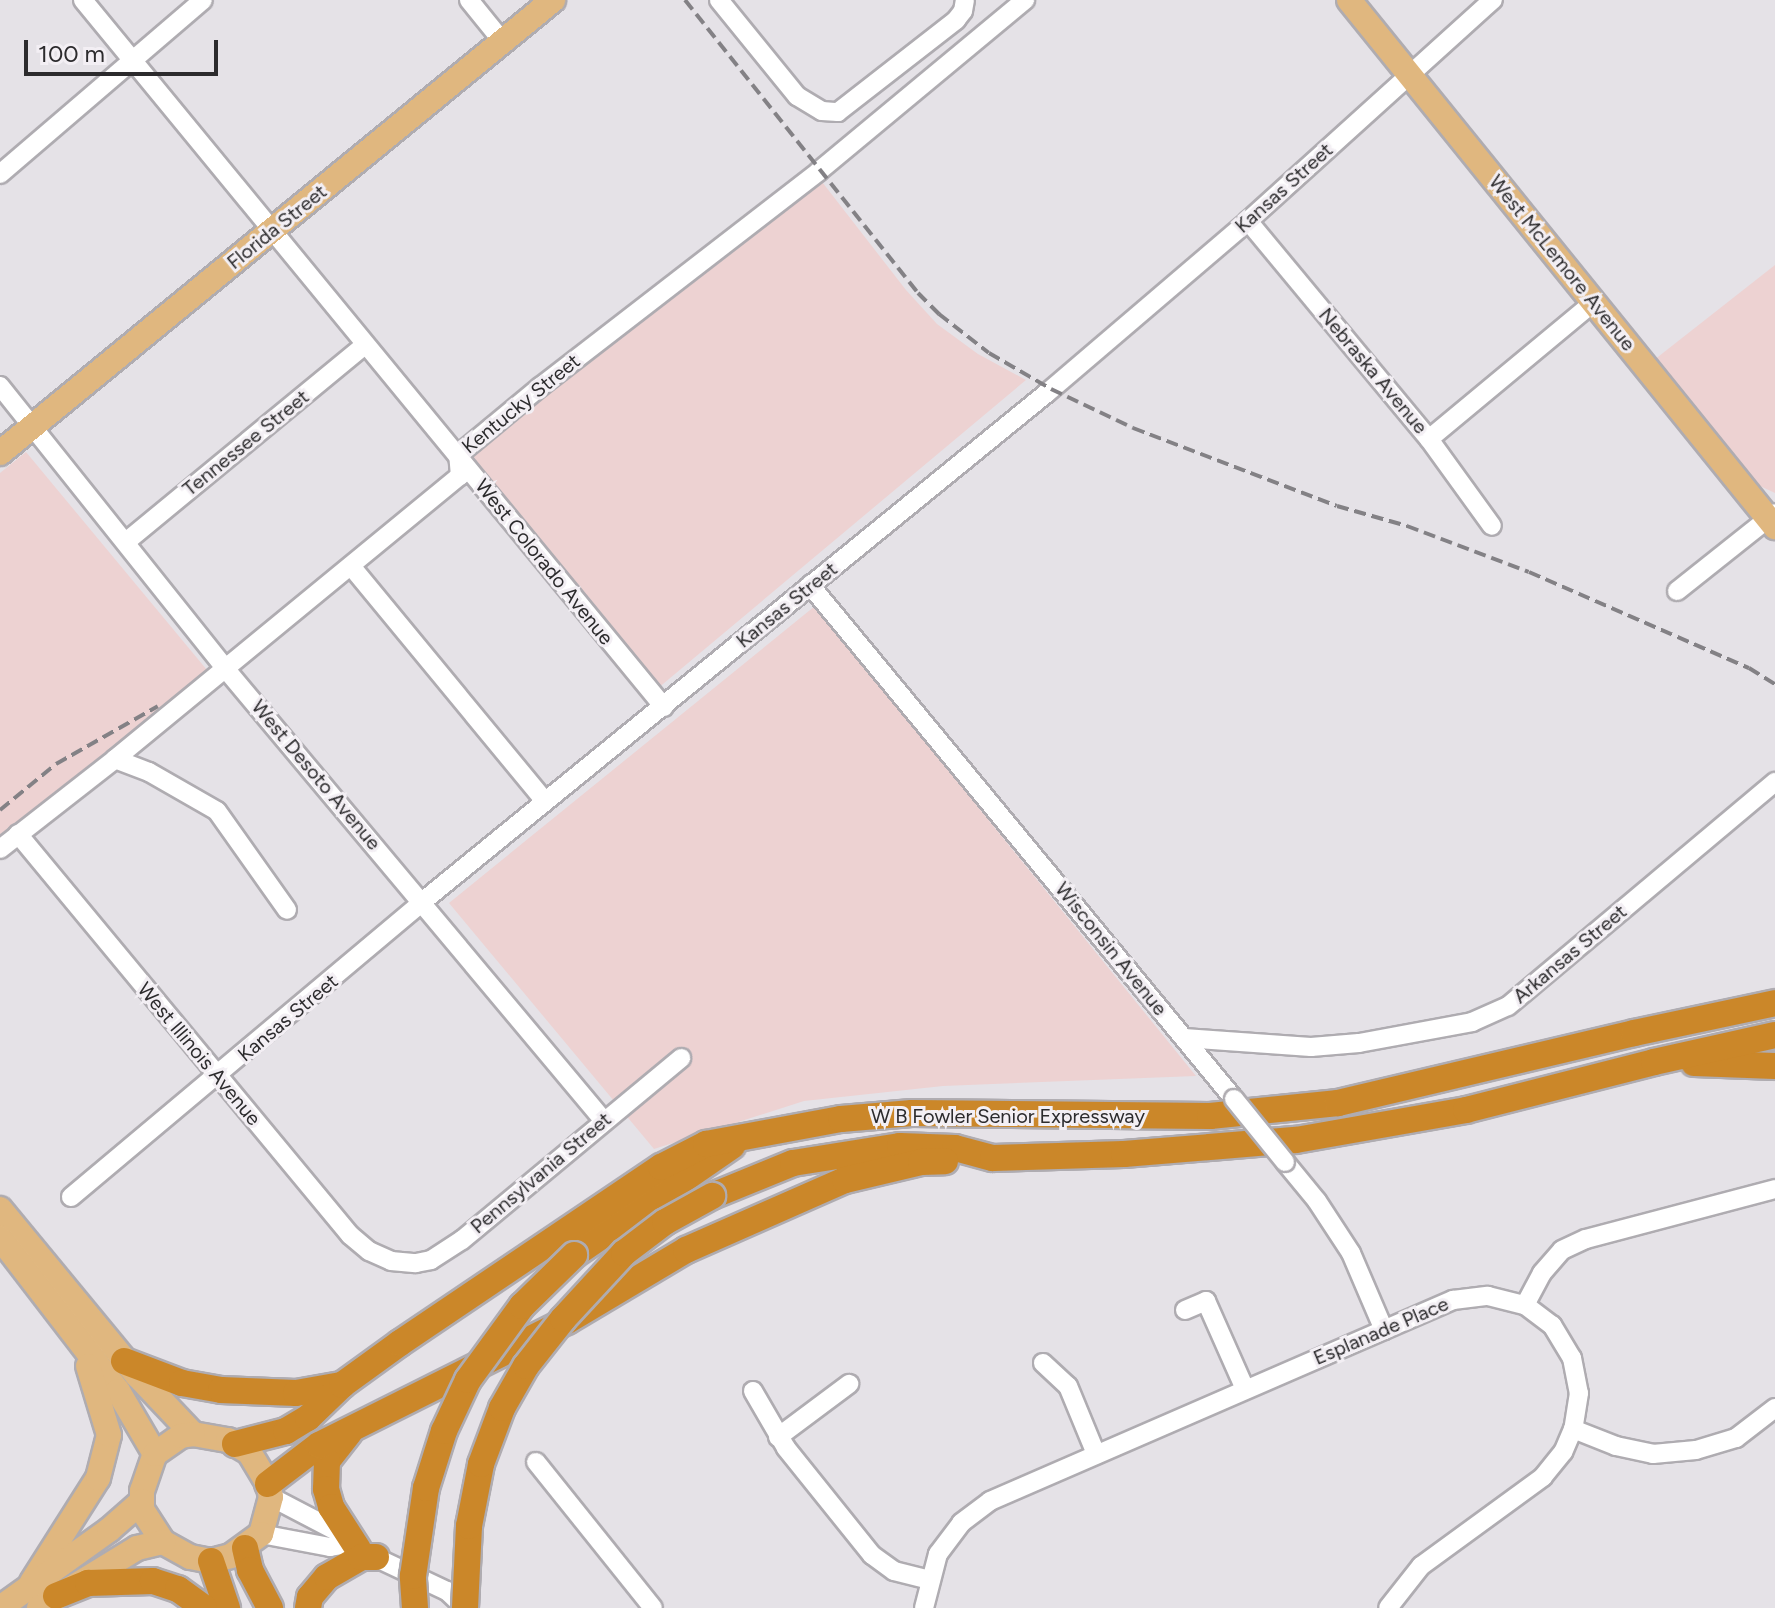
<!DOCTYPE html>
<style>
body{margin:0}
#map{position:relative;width:1775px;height:1608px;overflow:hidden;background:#e5e2e7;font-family:Figtree,sans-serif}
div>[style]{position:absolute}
.industrial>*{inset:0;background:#edd2d2}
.roads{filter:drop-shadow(2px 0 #afacb1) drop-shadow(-2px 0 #afacb1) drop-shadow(0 2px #afacb1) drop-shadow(0 -2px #afacb1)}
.minor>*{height:18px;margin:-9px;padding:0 9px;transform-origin:9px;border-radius:9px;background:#fff}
.major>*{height:24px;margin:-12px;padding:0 12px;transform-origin:12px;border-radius:12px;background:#e0b77f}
.highway>*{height:26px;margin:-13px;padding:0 13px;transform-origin:13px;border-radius:13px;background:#cb8729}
.rail>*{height:4px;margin-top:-2px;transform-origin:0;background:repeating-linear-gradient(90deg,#838185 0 12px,transparent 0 18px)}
.bridges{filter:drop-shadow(2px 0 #afacb1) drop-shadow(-2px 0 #afacb1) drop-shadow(0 2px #afacb1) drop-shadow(0 -2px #afacb1)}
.minor-bridge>*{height:18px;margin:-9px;padding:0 9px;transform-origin:9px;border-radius:9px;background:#fff}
.highway-bridge>*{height:26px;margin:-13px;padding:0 13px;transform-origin:13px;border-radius:13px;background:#cb8729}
span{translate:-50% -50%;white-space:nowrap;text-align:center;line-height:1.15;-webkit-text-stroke:6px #f3eff4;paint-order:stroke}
.street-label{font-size:20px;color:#2c2b2d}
.scale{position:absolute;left:24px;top:40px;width:194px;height:36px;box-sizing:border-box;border:4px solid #2c2b2d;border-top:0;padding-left:10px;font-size:24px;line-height:28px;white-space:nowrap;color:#2c2b2d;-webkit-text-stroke:6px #f3eff4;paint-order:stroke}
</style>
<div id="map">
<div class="industrial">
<div style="clip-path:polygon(819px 178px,906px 290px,937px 324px,978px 354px,1026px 380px,657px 689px,465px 455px)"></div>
<div style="clip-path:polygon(1775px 265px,1775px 493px,1760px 486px,1654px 360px)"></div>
<div style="clip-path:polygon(26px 452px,207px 670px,0 842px,0 473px)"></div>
<div style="clip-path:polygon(815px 606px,1196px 1076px,943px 1086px,804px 1101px,654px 1149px,449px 903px)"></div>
</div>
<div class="roads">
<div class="minor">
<div style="left:83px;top:0;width:915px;rotate:50.59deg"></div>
<div style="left:469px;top:0;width:54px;rotate:51deg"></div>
<div style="left:719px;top:0;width:124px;rotate:50.9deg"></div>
<div style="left:797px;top:96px;width:29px;rotate:31deg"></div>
<div style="left:822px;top:111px;width:16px;rotate:4deg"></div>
<div style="left:838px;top:112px;width:150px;rotate:-37.9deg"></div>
<div style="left:956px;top:20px;width:11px;rotate:-52deg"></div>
<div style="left:963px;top:11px;width:11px;rotate:-80deg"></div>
<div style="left:0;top:174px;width:267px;rotate:-40.6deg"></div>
<div style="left:1248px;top:221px;width:283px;rotate:50.3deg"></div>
<div style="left:1429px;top:439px;width:107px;rotate:54.1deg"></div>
<div style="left:0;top:386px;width:359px;rotate:51.4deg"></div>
<div style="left:224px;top:667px;width:592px;rotate:50.07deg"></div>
<div style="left:1429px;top:439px;width:213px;rotate:-39.7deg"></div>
<div style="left:127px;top:541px;width:308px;rotate:-39.5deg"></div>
<div style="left:351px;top:566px;width:305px;rotate:50.5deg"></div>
<div style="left:810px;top:585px;width:666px;rotate:50.48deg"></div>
<div style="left:1677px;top:591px;width:125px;rotate:-38.5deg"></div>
<div style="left:115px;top:759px;width:36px;rotate:21deg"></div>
<div style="left:149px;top:772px;width:78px;rotate:29.8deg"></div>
<div style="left:217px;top:811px;width:121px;rotate:54.7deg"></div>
<div style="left:18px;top:834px;width:521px;rotate:50.38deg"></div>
<div style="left:350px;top:1235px;width:25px;rotate:40deg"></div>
<div style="left:369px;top:1251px;width:24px;rotate:24deg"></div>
<div style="left:391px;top:1261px;width:25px;rotate:5deg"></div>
<div style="left:416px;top:1263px;width:15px;rotate:-11deg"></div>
<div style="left:431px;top:1260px;width:37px;rotate:-33deg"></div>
<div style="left:462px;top:1240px;width:285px;rotate:-39.7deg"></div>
<div style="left:0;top:849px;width:146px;rotate:-38deg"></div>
<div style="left:115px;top:759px;width:446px;rotate:-39.4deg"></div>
<div style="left:460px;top:476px;width:21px;rotate:-95deg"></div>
<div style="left:458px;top:455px;width:107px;rotate:-39.7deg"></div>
<div style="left:540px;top:387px;width:353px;rotate:-37.7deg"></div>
<div style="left:819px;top:171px;width:268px;rotate:-39.7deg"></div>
<div style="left:1184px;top:1038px;width:127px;rotate:4.1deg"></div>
<div style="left:1311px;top:1047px;width:48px;rotate:-4.8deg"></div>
<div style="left:1359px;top:1043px;width:115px;rotate:-10.5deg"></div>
<div style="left:1472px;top:1022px;width:39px;rotate:-24deg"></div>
<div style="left:1508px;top:1006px;width:349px;rotate:-40deg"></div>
<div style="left:1285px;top:1162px;width:50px;rotate:50.6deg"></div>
<div style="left:1317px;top:1201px;width:62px;rotate:56.8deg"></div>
<div style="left:1351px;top:1253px;width:84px;rotate:66.8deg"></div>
<div style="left:71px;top:1197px;width:459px;rotate:-40deg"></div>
<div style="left:422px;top:902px;width:807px;rotate:-39.17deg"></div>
<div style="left:1048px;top:392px;width:263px;rotate:-40.5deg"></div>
<div style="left:1248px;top:221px;width:330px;rotate:-42.1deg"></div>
<div style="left:1525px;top:1305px;width:36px;rotate:-62deg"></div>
<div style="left:1542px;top:1273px;width:30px;rotate:-49deg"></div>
<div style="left:1562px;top:1250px;width:26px;rotate:-25deg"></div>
<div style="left:1586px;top:1239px;width:196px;rotate:-14.8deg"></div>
<div style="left:1185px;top:1310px;width:23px;rotate:-23deg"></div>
<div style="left:1206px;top:1301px;width:96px;rotate:66.1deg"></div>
<div style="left:1043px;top:1363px;width:34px;rotate:43deg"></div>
<div style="left:1068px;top:1386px;width:74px;rotate:67.6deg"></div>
<div style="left:753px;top:1391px;width:66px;rotate:59.9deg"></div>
<div style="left:786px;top:1448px;width:137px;rotate:51.2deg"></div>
<div style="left:872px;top:1555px;width:27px;rotate:36deg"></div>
<div style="left:894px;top:1571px;width:37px;rotate:14deg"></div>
<div style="left:1573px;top:1429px;width:46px;rotate:21.6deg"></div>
<div style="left:1616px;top:1446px;width:38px;rotate:12deg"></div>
<div style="left:1653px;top:1454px;width:43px;rotate:-5.3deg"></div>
<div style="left:1696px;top:1450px;width:42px;rotate:-16.7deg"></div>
<div style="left:1736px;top:1438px;width:49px;rotate:-37.6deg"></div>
<div style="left:778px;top:1437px;width:89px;rotate:-36.7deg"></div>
<div style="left:536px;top:1462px;width:187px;rotate:51.3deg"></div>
<div style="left:271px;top:1497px;width:73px;rotate:27.6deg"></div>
<div style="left:336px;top:1531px;width:17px;rotate:50deg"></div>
<div style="left:347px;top:1544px;width:110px;rotate:25.2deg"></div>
<div style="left:447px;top:1591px;width:25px;rotate:43deg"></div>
<div style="left:261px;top:1534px;width:70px;rotate:10.7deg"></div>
<div style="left:330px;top:1547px;width:17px;rotate:-10deg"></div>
<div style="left:924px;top:1608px;width:56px;rotate:-75.5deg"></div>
<div style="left:938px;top:1554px;width:39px;rotate:-53deg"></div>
<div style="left:961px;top:1523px;width:36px;rotate:-37deg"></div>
<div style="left:990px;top:1501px;width:505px;rotate:-23.47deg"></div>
<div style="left:1453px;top:1300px;width:35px;rotate:-7deg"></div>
<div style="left:1488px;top:1296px;width:38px;rotate:14deg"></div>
<div style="left:1525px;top:1305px;width:34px;rotate:37deg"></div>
<div style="left:1552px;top:1325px;width:39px;rotate:59deg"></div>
<div style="left:1572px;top:1358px;width:36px;rotate:79deg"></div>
<div style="left:1579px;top:1393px;width:36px;rotate:99deg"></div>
<div style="left:1573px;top:1429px;width:25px;rotate:113deg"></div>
<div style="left:1563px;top:1452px;width:32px;rotate:129deg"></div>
<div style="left:1543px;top:1477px;width:151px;rotate:143.9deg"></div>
<div style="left:1421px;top:1566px;width:53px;rotate:128.2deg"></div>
</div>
<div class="major">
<div style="left:1349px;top:0;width:678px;rotate:51.05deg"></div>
<div style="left:0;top:453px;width:715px;rotate:-39.32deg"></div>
<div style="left:0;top:1209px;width:215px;rotate:50.5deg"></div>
<div style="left:137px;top:1375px;width:81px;rotate:46.5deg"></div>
<div style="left:0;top:1238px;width:193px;rotate:52.4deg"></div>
<div style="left:118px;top:1391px;width:73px;rotate:59.6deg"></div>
<div style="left:193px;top:1434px;width:36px;rotate:10deg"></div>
<div style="left:228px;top:1440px;width:24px;rotate:30deg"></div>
<div style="left:249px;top:1452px;width:37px;rotate:59deg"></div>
<div style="left:268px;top:1484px;width:13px;rotate:77deg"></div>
<div style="left:271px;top:1497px;width:38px;rotate:105deg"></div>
<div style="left:261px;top:1534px;width:37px;rotate:144deg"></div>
<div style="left:231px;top:1556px;width:21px;rotate:166deg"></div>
<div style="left:211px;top:1561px;width:21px;rotate:-169deg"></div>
<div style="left:190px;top:1557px;width:31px;rotate:-151deg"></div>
<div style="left:163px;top:1542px;width:38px;rotate:-123deg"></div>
<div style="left:142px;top:1510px;width:19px;rotate:-90deg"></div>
<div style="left:142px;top:1491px;width:39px;rotate:-71deg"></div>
<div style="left:155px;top:1454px;width:32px;rotate:-35deg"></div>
<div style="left:181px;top:1436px;width:12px;rotate:-9deg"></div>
<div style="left:32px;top:1582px;width:123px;rotate:-57.6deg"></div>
<div style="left:98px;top:1478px;width:44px;rotate:-75.7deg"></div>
<div style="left:109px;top:1435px;width:72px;rotate:-106.9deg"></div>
<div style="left:0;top:1608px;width:134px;rotate:-35.6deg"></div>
<div style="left:109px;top:1530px;width:44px;rotate:-41.3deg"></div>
<div style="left:39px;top:1608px;width:115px;rotate:-31.5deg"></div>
<div style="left:137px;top:1548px;width:27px;rotate:-13deg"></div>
</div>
<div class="highway">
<div style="left:1694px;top:1063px;width:81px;rotate:2.1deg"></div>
<div style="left:712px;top:1196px;width:87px;rotate:-22.2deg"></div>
<div style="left:793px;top:1163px;width:108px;rotate:-9deg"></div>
<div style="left:900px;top:1146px;width:55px;rotate:2.1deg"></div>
<div style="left:955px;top:1148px;width:39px;rotate:15deg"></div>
<div style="left:993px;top:1158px;width:131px;rotate:-1.7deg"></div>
<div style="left:1124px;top:1154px;width:173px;rotate:-4.7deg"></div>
<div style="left:1296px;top:1140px;width:173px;rotate:-10deg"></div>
<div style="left:1466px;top:1110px;width:194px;rotate:-14.3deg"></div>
<div style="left:1654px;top:1062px;width:124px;rotate:-12.6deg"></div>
<div style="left:574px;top:1255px;width:192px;rotate:-34.6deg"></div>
<div style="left:124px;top:1361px;width:62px;rotate:20.8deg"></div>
<div style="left:182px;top:1383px;width:40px;rotate:10deg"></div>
<div style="left:221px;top:1390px;width:75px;rotate:2.3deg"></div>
<div style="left:296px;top:1393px;width:47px;rotate:-9.9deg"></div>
<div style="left:349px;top:1433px;width:36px;rotate:128deg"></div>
<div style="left:327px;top:1461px;width:28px;rotate:92deg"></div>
<div style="left:326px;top:1489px;width:19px;rotate:74deg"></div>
<div style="left:331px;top:1507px;width:50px;rotate:57.3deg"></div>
<div style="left:235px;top:1444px;width:53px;rotate:-14.3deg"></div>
<div style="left:286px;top:1431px;width:26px;rotate:-31deg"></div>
<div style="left:308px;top:1418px;width:47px;rotate:-44.1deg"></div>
<div style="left:342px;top:1385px;width:72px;rotate:-35.9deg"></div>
<div style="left:400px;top:1343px;width:315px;rotate:-34deg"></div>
<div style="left:661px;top:1167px;width:51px;rotate:-27.1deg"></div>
<div style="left:706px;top:1144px;width:137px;rotate:-10.5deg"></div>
<div style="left:841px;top:1119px;width:71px;rotate:-4.8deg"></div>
<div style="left:912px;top:1113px;width:298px;rotate:0.6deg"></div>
<div style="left:1210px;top:1116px;width:129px;rotate:-5.8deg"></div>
<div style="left:1338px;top:1103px;width:304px;rotate:-13.3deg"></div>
<div style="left:1634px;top:1033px;width:144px;rotate:-12deg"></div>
<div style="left:268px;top:1484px;width:64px;rotate:-37.4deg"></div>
<div style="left:319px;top:1445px;width:277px;rotate:-26.6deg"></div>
<div style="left:567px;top:1321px;width:139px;rotate:-30.8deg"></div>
<div style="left:686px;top:1250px;width:174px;rotate:-23.8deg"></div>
<div style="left:845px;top:1180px;width:78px;rotate:-13.3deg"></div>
<div style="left:921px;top:1162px;width:24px;rotate:-2deg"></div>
<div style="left:245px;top:1548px;width:23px;rotate:77deg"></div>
<div style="left:250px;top:1570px;width:43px;rotate:62.2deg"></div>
<div style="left:211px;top:1561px;width:50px;rotate:71.2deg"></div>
<div style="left:56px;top:1596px;width:35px;rotate:-22deg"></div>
<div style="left:88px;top:1583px;width:65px;rotate:-1.8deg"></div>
<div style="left:153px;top:1581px;width:26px;rotate:18deg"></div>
<div style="left:178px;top:1589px;width:32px;rotate:36deg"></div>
<div style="left:308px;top:1608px;width:11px;rotate:-80deg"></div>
<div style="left:310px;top:1597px;width:26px;rotate:-50deg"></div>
<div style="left:327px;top:1577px;width:39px;rotate:-30deg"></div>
<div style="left:361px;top:1557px;width:15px"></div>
</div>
</div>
<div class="rail">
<div style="left:685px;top:0;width:374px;rotate:51.5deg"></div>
<div style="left:918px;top:293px;width:30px;rotate:45deg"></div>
<div style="left:939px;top:314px;width:63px;rotate:38deg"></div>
<div style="left:989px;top:353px;width:72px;rotate:30.1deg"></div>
<div style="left:1051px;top:389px;width:91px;rotate:25.4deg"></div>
<div style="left:1133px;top:428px;width:218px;rotate:20.9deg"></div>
<div style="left:1337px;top:506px;width:73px;rotate:15.9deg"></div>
<div style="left:1407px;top:526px;width:130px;rotate:20.7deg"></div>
<div style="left:1529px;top:572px;width:240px;rotate:23.6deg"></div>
<div style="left:1749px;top:668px;width:31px;rotate:32deg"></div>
<div style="left:0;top:810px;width:72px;rotate:-39.4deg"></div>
<div style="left:56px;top:764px;width:117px;rotate:-29.6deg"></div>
</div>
<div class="bridges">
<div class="minor-bridge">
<div style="left:1234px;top:1099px;width:81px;rotate:51deg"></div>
</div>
<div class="highway-bridge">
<div style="left:415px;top:1608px;width:32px;rotate:-94deg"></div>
<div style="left:413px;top:1576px;width:89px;rotate:-81.6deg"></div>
<div style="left:426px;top:1488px;width:60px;rotate:-72.5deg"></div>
<div style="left:444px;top:1431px;width:56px;rotate:-64.8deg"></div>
<div style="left:468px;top:1380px;width:92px;rotate:-53.9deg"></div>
<div style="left:522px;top:1306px;width:73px;rotate:-44.4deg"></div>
<div style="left:465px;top:1608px;width:82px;rotate:-87.2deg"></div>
<div style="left:469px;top:1526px;width:63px;rotate:-79deg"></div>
<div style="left:481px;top:1464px;width:60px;rotate:-69.4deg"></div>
<div style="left:502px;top:1408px;width:48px;rotate:-60.3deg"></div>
<div style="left:526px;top:1366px;width:60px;rotate:-51.8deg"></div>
<div style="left:563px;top:1319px;width:90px;rotate:-47.3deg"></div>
<div style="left:624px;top:1253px;width:51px;rotate:-37.1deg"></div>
<div style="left:665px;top:1222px;width:54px;rotate:-29deg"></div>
</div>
</div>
<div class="street-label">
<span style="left:1284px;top:188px;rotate:-42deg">Kansas Street</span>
<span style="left:277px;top:227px;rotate:-39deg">Florida Street</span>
<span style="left:1562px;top:263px;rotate:51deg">West McLemore Avenue</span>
<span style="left:1373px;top:371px;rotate:50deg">Nebraska Avenue</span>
<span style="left:521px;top:404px;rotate:-39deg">Kentucky Street</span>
<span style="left:246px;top:443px;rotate:-39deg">Tennessee Street</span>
<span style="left:544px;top:562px;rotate:51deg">West Colorado Avenue</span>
<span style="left:787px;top:605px;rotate:-39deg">Kansas Street</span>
<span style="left:316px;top:775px;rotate:50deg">West Desoto Avenue</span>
<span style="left:1111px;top:949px;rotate:51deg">Wisconsin Avenue</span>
<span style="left:1570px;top:954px;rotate:-40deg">Arkansas Street</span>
<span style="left:288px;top:1018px;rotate:-40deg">Kansas Street</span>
<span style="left:199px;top:1054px;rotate:50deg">West Illinois Avenue</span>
<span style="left:1008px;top:1116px">W B Fowler Senior Expressway</span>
<span style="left:541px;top:1173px;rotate:-40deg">Pennsylvania Street</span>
<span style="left:1381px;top:1331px;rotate:-23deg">Esplanade Place</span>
</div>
<div class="scale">100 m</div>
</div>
